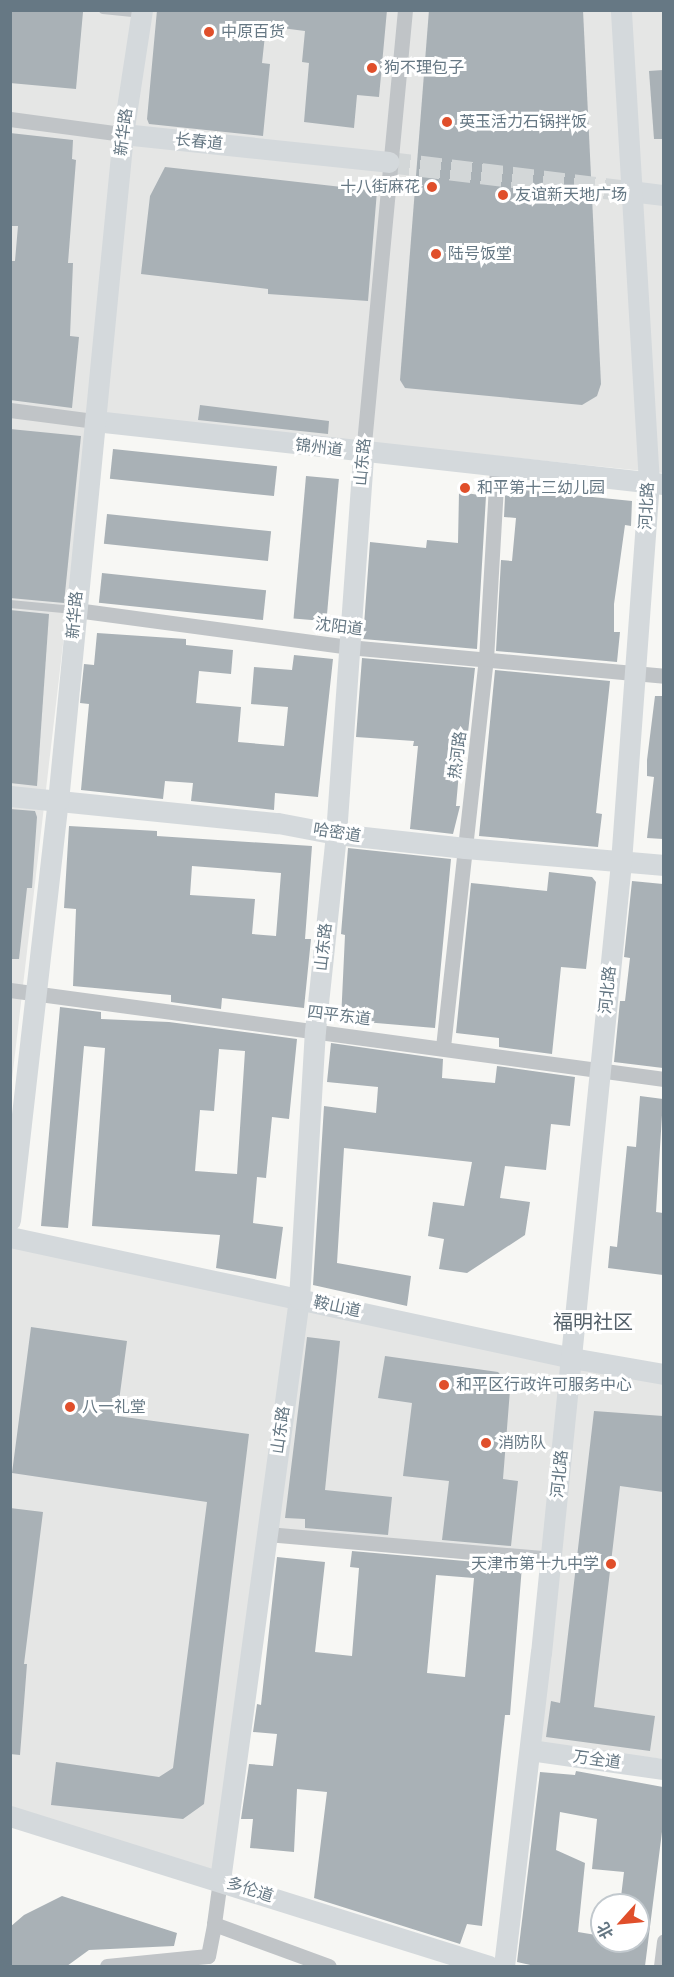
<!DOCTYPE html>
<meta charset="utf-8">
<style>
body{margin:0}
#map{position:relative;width:674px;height:1977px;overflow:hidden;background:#f7f7f4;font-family:Cabin,"Noto Sans SC",sans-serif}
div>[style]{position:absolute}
.built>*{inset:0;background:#e5e6e5}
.building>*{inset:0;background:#a9b1b6;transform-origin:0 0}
.secondary-tunnel>*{height:21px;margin-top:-10.5px;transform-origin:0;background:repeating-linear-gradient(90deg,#d3d7d8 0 21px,transparent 0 31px)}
.lane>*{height:8px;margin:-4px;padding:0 4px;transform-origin:4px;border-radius:4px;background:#c0c4c7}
.street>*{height:15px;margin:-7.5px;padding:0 7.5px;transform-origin:7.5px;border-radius:7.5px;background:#c0c4c7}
.secondary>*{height:21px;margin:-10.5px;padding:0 10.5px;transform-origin:10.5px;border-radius:10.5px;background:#d4d9dc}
.dots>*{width:16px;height:16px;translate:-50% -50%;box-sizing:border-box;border:3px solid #fff;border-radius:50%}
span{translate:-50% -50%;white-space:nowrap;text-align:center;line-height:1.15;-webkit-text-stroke:6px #fff;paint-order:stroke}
.poi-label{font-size:16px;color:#667884}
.left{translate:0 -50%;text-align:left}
.right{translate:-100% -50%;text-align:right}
.street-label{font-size:16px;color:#667884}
.quarter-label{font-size:20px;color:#54616a}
.frame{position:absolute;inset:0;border:12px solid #667884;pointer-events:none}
.north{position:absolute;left:590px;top:1893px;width:60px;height:60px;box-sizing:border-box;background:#fff;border:2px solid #c2c9ce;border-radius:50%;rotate:243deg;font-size:16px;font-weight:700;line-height:24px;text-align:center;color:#667884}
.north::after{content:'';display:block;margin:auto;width:21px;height:27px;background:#e04f2b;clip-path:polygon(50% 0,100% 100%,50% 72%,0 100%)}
</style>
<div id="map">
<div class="built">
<div style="clip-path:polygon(11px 11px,663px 11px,663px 473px,90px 414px,11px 1088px)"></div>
<div style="clip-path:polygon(12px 1243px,569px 1364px,552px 1564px,266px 1538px,219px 1872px,11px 1810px)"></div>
<div style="clip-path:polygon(580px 1368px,663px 1384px,663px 1759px,540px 1744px)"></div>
</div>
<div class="building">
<div style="clip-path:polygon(10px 10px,83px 12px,76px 89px,10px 83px)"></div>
<div style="clip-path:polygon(157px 10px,387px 10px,379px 97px,357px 95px,354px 128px,304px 122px,309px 63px,302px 62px,305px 31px,266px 26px,262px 63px,270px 64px,263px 136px,149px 124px,147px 119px)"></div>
<div style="clip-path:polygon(429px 10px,583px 10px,601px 384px,597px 396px,582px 405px,405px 388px,400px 380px)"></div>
<div style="clip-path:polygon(663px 70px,663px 139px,654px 139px,649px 71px)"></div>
<div style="clip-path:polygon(10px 133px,73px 140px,72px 159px,76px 160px,68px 263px,73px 263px,70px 336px,79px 337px,72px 408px,10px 400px,10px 261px,15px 261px,18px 226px,10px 226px)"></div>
<div style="clip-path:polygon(165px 167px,377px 191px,368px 301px,268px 294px,268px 289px,141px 274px,150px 196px)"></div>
<div style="clip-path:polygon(200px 405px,329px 421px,328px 434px,198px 420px)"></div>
<div style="clip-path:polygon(10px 429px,81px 436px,64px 603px,10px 598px)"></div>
<div style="left:113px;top:449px;width:165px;height:30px;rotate:6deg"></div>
<div style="left:306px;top:476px;width:33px;height:143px;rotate:5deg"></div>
<div style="clip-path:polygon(513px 489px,632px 501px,631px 526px,625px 525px,614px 604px,614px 632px,620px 632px,617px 662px,496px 651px,501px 560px,512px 561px,516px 518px,504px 517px,505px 496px)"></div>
<div style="clip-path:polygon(459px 492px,486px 496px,477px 649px,363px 639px,370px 542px,426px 548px,427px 540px,458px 543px)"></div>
<div style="left:107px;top:514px;width:165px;height:30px;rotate:6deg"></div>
<div style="left:102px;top:573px;width:165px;height:30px;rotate:6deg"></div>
<div style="clip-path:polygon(10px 610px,49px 614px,37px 786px,10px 783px)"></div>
<div style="clip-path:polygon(97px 633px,186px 639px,186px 645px,233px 650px,231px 674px,199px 671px,196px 703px,241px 707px,238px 742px,284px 746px,288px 707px,251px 704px,254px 667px,292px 670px,294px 655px,333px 659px,318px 797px,275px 793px,274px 810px,191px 801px,193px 783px,165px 781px,163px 799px,81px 790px,89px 704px,80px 703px,84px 664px,94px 665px)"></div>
<div style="clip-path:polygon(362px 658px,475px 668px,466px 751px,461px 750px,456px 806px,460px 806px,453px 834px,410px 829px,418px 746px,413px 746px,414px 741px,356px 737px)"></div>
<div style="clip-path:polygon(495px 670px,610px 681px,596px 813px,602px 814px,598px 847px,479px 836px)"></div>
<div style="clip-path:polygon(655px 696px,663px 696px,663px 839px,647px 838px,654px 777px,647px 776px,647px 760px)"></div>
<div style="clip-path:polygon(10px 809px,35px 811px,37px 817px,32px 888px,27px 888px,19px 959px,10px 959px)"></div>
<div style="clip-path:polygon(evenodd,69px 826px,157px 831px,157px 836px,312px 846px,305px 939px,311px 939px,304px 1008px,222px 998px,221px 1009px,171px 1002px,171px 995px,73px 986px,76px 909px,64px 908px,69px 826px,192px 866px,281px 873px,276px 936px,252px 934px,255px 899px,190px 895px,192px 866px)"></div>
<div style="clip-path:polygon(348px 848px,451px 859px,435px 1028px,341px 1020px,345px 935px,341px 934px)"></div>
<div style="clip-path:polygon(549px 872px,592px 877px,596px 882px,586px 969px,561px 967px,552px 1054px,499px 1047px,499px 1038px,456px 1033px,471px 883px,547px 891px)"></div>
<div style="clip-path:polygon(632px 881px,663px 884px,663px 1068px,614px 1062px,620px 1001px,625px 1001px,630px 958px,624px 957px)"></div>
<div style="clip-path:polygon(evenodd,60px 1007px,101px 1012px,101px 1019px,169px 1022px,297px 1039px,289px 1119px,272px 1117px,266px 1178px,257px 1177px,253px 1223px,283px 1227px,276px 1279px,216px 1268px,220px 1235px,92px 1226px,105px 1048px,84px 1046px,68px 1228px,41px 1226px,60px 1007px,219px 1049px,245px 1051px,237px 1174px,195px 1171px,200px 1110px,214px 1111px,219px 1049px)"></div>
<div style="clip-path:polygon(331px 1043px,443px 1059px,442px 1078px,495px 1083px,497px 1066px,575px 1077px,570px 1126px,551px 1124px,546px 1170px,505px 1166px,500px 1198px,530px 1202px,525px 1235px,467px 1273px,439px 1269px,444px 1239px,428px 1236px,433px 1202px,464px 1206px,472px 1162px,344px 1148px,337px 1263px,411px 1276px,407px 1306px,313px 1285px,324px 1106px,376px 1113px,378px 1087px,327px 1082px)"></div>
<div style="clip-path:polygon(640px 1096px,663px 1099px,656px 1212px,663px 1213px,663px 1275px,608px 1268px,610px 1246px,617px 1247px,627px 1146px,636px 1147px)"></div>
<div style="clip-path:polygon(31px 1327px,127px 1341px,117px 1416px,249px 1434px,204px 1804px,183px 1819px,51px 1805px,56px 1762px,159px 1777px,173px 1768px,207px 1502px,12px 1473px)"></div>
<div style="clip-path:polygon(307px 1337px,340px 1341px,325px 1490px,392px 1497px,388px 1535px,305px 1528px,305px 1519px,285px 1518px)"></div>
<div style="clip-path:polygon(385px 1356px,498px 1372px,505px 1380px,510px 1390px,503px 1479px,518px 1481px,511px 1546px,442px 1540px,449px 1481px,403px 1476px,412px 1403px,378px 1398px)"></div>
<div style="clip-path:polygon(594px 1411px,663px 1416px,663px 1492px,620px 1486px,594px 1707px,655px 1716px,650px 1751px,546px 1737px,551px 1701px,560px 1703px)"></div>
<div style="clip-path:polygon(10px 1508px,43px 1512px,24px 1664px,27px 1664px,20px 1755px,10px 1754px)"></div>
<div style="clip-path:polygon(evenodd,352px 1551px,522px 1566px,510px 1715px,505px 1715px,482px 1926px,467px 1924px,460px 1944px,314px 1898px,327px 1792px,297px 1789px,294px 1852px,250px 1848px,253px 1819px,241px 1819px,249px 1764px,273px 1766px,277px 1734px,253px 1732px,257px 1704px,261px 1705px,277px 1557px,325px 1562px,315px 1652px,352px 1656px,359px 1568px,350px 1567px,352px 1551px,436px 1575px,474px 1578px,465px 1677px,427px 1673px,436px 1575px)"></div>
<div style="clip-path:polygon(evenodd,576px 1771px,663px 1787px,663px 1824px,645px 1966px,535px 1966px,517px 1962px,540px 1772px,575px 1775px,576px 1771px,560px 1812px,597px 1819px,592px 1869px,624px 1872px,620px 1905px,638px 1905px,638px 1941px,602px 1941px,602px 1936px,578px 1932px,585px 1863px,556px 1850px,560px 1812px)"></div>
<div style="clip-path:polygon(62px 1896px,177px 1933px,174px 1946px,89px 1950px,67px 1966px,10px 1966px,10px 1927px,24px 1915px)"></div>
</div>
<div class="secondary-tunnel">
<div style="left:389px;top:162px;width:243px;rotate:6.9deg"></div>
</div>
<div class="lane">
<div style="left:103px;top:10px;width:37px;rotate:6deg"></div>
<div style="left:10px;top:604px;width:64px;rotate:5.4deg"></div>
</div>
<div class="street">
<div style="left:10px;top:119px;width:114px;rotate:7.6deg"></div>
<div style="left:10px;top:410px;width:86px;rotate:7.4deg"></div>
<div style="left:363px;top:454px;width:446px;rotate:-84.6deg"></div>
<div style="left:76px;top:610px;width:275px;rotate:7.7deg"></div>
<div style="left:348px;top:647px;width:317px;rotate:5.2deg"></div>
<div style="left:10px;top:990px;width:660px;rotate:7.75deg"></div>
<div style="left:443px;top:1047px;width:390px;rotate:-83.7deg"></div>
<div style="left:486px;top:659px;width:192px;rotate:-86.7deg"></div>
<div style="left:267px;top:1534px;width:285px;rotate:5deg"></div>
<div style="left:220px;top:1880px;width:44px;rotate:97.8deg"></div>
<div style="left:214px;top:1924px;width:122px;rotate:20.1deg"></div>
<div style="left:107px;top:1966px;width:101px;rotate:-5.7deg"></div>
<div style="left:208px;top:1956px;width:33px;rotate:-79deg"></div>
<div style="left:661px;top:1966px;width:25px;rotate:-83deg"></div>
</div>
<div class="secondary">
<div style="left:123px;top:134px;width:267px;rotate:6deg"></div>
<div style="left:630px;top:191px;width:34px;rotate:7deg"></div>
<div style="left:95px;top:421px;width:572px;rotate:6.32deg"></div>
<div style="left:10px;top:796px;width:269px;rotate:5.8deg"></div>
<div style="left:278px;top:823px;width:59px;rotate:10.7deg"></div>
<div style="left:336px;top:834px;width:130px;rotate:6.2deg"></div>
<div style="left:465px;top:848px;width:200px;rotate:4.9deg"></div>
<div style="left:10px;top:1220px;width:422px;rotate:-83.5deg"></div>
<div style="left:58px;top:801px;width:670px;rotate:-84.43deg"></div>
<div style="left:123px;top:134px;width:125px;rotate:-81.3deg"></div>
<div style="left:10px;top:1237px;width:575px;rotate:12.15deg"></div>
<div style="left:572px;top:1358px;width:93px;rotate:9.9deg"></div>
<div style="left:530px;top:1750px;width:135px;rotate:8.1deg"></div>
<div style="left:10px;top:1816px;width:502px;rotate:17.39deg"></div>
<div style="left:220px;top:1880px;width:586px;rotate:-82.26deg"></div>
<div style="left:299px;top:1299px;width:268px;rotate:-86.6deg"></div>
<div style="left:315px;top:1031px;width:198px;rotate:-83.9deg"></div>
<div style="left:336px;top:834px;width:381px;rotate:-85.9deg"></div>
<div style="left:504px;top:1966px;width:315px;rotate:-83.3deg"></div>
<div style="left:541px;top:1653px;width:795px;rotate:-84.22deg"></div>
<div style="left:621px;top:862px;width:380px;rotate:-85.8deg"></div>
<div style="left:649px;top:483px;width:474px;rotate:-93.4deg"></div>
</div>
<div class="dots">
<div style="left:209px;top:32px;background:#e04f2b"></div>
<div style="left:372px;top:68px;background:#e04f2b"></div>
<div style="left:447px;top:122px;background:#e04f2b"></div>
<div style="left:432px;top:187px;background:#e04f2b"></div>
<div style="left:503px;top:195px;background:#e04f2b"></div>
<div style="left:436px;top:254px;background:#e04f2b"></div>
<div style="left:465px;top:488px;background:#e04f2b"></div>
<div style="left:444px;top:1385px;background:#e04f2b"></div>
<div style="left:70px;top:1407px;background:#e04f2b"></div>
<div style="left:486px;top:1443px;background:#e04f2b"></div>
<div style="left:611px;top:1564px;background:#e04f2b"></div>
</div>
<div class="poi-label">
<span class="left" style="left:221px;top:32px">中原百货</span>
<span class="left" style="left:384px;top:68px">狗不理包子</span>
<span class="left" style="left:459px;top:122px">英玉活力石锅拌饭</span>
<span class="right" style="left:420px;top:187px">十八街麻花</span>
<span class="left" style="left:515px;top:195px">友谊新天地广场</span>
<span class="left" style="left:448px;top:254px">陆号饭堂</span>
<span class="left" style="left:477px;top:488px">和平第十三幼儿园</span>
<span class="left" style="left:456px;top:1385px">和平区行政许可服务中心</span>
<span class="left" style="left:82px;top:1407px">八一礼堂</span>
<span class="left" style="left:498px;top:1443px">消防队</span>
<span class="right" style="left:599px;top:1564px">天津市第十九中学</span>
</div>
<div class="street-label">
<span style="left:124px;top:132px;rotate:-83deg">新华路</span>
<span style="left:199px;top:142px;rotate:6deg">长春道</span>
<span style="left:319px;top:448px;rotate:7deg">锦州道</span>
<span style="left:363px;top:462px;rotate:-85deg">山东路</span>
<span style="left:647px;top:506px;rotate:-87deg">河北路</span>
<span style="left:75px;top:615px;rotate:-85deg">新华路</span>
<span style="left:339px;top:627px;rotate:7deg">沈阳道</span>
<span style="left:458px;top:755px;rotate:-83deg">热河路</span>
<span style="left:337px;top:833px;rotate:9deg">哈密道</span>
<span style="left:324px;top:947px;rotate:-84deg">山东路</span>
<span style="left:608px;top:990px;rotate:-84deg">河北路</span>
<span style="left:339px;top:1016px;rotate:7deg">四平东道</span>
<span style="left:337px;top:1307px;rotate:12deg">鞍山道</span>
<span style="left:281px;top:1430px;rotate:-82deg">山东路</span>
<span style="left:560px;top:1474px;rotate:-84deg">河北路</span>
<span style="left:597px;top:1760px;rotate:8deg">万全道</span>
<span style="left:250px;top:1890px;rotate:18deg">多伦道</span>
</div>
<div class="quarter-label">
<span style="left:593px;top:1322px">福明社区</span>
</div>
<div class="frame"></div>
<div class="north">北</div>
</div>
